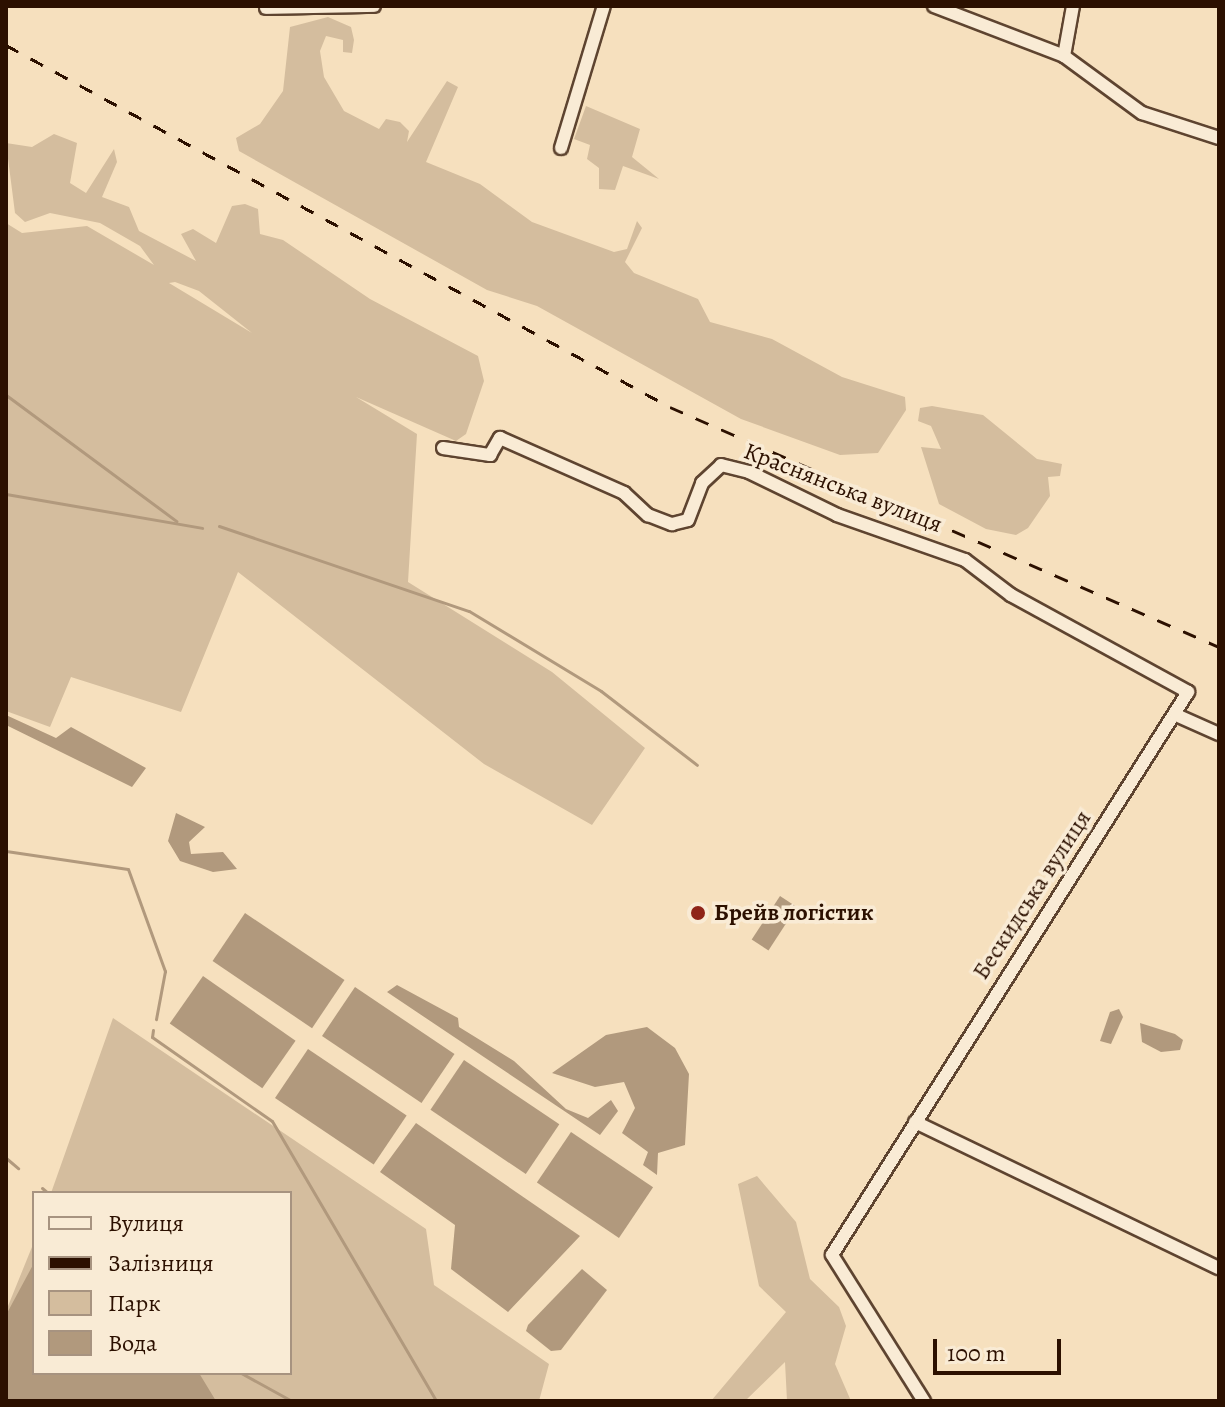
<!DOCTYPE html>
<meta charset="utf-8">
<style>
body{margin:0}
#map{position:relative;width:1225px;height:1407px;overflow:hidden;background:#f6e0be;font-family:Alegreya,serif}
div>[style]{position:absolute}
.green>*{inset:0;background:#d4bd9e}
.water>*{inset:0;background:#b1997d;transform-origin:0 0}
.stream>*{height:3px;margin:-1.5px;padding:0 1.5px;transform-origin:1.5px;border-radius:1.5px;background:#b1997d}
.roads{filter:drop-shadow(2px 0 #5e4430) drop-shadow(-2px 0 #5e4430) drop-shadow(0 2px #5e4430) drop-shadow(0 -2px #5e4430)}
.minor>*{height:12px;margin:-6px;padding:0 6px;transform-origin:6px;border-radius:6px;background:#f9ebd5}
.rail>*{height:3px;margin-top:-1.5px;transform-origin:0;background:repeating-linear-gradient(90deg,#2c1000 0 14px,transparent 0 28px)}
.dots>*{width:22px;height:22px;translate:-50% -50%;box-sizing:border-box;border:4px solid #f9ebd5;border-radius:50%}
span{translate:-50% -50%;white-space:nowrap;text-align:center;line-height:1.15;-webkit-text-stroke:7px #f9ebd5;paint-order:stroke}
.street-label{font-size:24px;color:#2c1000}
.poi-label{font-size:24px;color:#2c1000;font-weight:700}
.left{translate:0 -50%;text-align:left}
.frame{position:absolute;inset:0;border:8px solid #2c1000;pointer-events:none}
.legend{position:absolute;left:32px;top:1191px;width:260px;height:184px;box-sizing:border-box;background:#f9ebd5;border:2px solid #a79380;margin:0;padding:10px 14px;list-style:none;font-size:24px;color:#2c1000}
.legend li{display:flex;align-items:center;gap:16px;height:40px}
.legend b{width:40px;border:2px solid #a79380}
.scale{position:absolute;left:933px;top:1339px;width:128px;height:36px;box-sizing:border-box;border:4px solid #2c1000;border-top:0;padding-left:10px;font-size:24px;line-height:28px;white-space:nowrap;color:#2c1000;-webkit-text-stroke:6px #f9ebd5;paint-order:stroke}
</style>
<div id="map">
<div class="green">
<div style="clip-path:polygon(328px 17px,351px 27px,354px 40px,352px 53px,343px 52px,343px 40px,326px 36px,320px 51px,324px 77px,344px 111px,379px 129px,386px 119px,400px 122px,409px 131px,407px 142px,447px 81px,458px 87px,426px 162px,480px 184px,532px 222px,614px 252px,627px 249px,637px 221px,642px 228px,625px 262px,634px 273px,698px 299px,710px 322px,772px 339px,842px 377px,905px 397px,906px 410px,878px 453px,840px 455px,741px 419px,537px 306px,487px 290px,239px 151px,236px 138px,260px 124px,283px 91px,290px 27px)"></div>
<div style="clip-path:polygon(586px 106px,640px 129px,632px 157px,659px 179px,623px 166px,615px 190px,599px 189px,599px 168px,587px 159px,590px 145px,574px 139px)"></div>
<div style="clip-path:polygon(evenodd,54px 134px,77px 143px,70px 183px,86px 193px,114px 149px,117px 162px,102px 197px,129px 207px,139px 231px,196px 261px,181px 234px,193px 229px,216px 243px,232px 206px,245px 204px,258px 209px,260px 234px,283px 240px,370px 299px,478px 356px,484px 381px,466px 434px,456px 441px,356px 397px,417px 434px,408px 582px,552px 672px,645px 748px,592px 825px,484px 764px,238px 572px,181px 712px,71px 677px,50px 727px,6px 711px,6px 223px,22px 233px,87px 226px,154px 265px,140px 246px,100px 223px,50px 213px,25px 222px,15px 213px,6px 143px,32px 147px,54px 134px,175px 282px,199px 291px,252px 333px,169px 283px,175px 282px)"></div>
<div style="clip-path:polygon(932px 406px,983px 415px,1037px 459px,1062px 464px,1060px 476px,1048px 477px,1050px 496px,1028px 528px,1016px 535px,986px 529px,939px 504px,921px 447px,941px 449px,931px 426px,918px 421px,920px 408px)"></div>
<div style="clip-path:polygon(113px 1018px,426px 1229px,434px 1285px,549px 1364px,539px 1401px,6px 1401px,6px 1311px,34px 1242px,34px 1373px,290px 1373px,290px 1193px,51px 1193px)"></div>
<div style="clip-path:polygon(757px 1176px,796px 1222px,810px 1279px,839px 1307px,846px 1326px,835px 1364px,851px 1401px,787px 1401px,785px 1362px,745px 1401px,711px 1401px,786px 1312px,759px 1286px,738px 1184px)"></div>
</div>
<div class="water">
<div style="clip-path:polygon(6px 715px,56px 738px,71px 727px,146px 768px,132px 787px,6px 725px)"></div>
<div style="clip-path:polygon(176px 813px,205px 827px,189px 842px,191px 854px,223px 852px,237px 869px,213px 872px,180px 861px,168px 841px)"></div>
<div style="left:780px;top:896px;width:20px;height:52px;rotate:33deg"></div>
<div style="left:245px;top:913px;width:120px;height:58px;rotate:34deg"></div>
<div style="left:203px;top:976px;width:113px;height:58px;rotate:35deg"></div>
<div style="clip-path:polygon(397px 985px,458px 1018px,459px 1027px,514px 1061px,566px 1109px,588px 1118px,611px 1100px,618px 1111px,600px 1135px,387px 992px)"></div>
<div style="left:355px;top:987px;width:120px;height:59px;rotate:34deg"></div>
<div style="clip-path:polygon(1119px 1009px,1123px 1017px,1111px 1044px,1100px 1041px,1110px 1012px)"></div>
<div style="clip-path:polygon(1140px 1023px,1175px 1034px,1183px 1040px,1180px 1050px,1161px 1052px,1142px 1042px)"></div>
<div style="clip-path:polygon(647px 1027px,675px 1048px,689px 1074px,685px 1145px,658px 1153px,657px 1175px,643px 1165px,648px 1152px,622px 1133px,635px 1108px,624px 1082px,595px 1087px,552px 1073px,606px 1035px)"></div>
<div style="left:308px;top:1049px;width:119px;height:59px;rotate:34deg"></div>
<div style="left:464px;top:1060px;width:115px;height:60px;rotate:34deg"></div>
<div style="clip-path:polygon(416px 1123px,580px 1236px,508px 1312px,451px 1269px,455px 1225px,380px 1172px)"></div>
<div style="left:571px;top:1132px;width:99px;height:61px;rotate:34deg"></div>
<div style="clip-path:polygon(34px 1263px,34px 1373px,199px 1373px,216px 1401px,6px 1401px,6px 1315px)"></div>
<div style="clip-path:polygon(582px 1269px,607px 1290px,561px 1350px,551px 1351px,526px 1331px,528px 1325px)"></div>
</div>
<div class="stream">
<div style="left:6px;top:395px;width:212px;rotate:36.5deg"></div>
<div style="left:6px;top:494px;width:199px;rotate:9.8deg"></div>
<div style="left:219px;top:526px;width:264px;rotate:18.8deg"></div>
<div style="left:469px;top:611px;width:154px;rotate:31.2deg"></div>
<div style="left:601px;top:691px;width:121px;rotate:37.6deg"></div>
<div style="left:6px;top:851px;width:123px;rotate:8.4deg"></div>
<div style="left:128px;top:869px;width:109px;rotate:70.1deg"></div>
<div style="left:165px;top:971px;width:49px;rotate:100.6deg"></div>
<div style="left:153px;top:1030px;width:7px;rotate:98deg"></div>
<div style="left:152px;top:1037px;width:146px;rotate:35deg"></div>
<div style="left:272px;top:1121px;width:324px;rotate:59.6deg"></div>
<div style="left:6px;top:1158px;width:16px;rotate:40deg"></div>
<div style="left:42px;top:1188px;width:8px;rotate:40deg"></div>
<div style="left:241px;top:1373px;width:58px;rotate:28.8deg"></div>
</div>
<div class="roads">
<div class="minor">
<div style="left:934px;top:6px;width:139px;rotate:21deg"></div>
<div style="left:1064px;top:56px;width:97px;rotate:36.2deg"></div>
<div style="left:1142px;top:113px;width:81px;rotate:18deg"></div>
<div style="left:266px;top:8px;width:108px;rotate:-1.1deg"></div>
<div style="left:1064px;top:56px;width:51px;rotate:-79.8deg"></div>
<div style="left:561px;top:148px;width:148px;rotate:-73.2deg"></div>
<div style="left:443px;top:448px;width:48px;rotate:8.5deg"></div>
<div style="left:490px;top:455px;width:20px;rotate:-60deg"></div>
<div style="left:500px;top:438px;width:136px;rotate:23.9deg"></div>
<div style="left:624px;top:493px;width:33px;rotate:43deg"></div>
<div style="left:648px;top:515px;width:26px;rotate:21deg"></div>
<div style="left:672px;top:524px;width:16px;rotate:-14deg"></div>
<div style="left:688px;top:520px;width:40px;rotate:-69deg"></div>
<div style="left:702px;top:483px;width:26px;rotate:-43deg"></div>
<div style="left:721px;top:465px;width:29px;rotate:14deg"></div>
<div style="left:749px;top:472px;width:98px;rotate:26deg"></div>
<div style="left:837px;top:515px;width:136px;rotate:19.4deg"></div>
<div style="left:965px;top:560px;width:58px;rotate:37.3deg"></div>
<div style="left:1011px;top:595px;width:202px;rotate:28.7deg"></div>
<div style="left:1188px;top:692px;width:666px;rotate:122.31deg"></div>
<div style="left:832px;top:1255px;width:173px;rotate:57.8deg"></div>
<div style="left:1176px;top:715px;width:47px;rotate:23.8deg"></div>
<div style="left:915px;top:1122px;width:337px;rotate:25.7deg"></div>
</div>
</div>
<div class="rail">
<div style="left:6px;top:45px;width:756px;rotate:28.6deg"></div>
<div style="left:670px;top:407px;width:599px;rotate:23.61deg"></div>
</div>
<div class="dots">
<div style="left:698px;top:913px;background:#8f2418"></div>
</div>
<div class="street-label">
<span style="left:843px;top:488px;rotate:21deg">Краснянська вулиця</span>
<span style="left:1032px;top:895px;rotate:-57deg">Бескидська вулиця</span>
</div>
<div class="poi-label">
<span class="left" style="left:714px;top:913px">Брейв логістик</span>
</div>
<div class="frame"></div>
<ul class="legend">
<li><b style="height:10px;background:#f9ebd5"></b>Вулиця</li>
<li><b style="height:10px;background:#2c1000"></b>Залізниця</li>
<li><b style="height:22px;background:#d4bd9e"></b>Парк</li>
<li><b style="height:22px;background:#b1997d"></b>Вода</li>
</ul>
<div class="scale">100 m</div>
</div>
